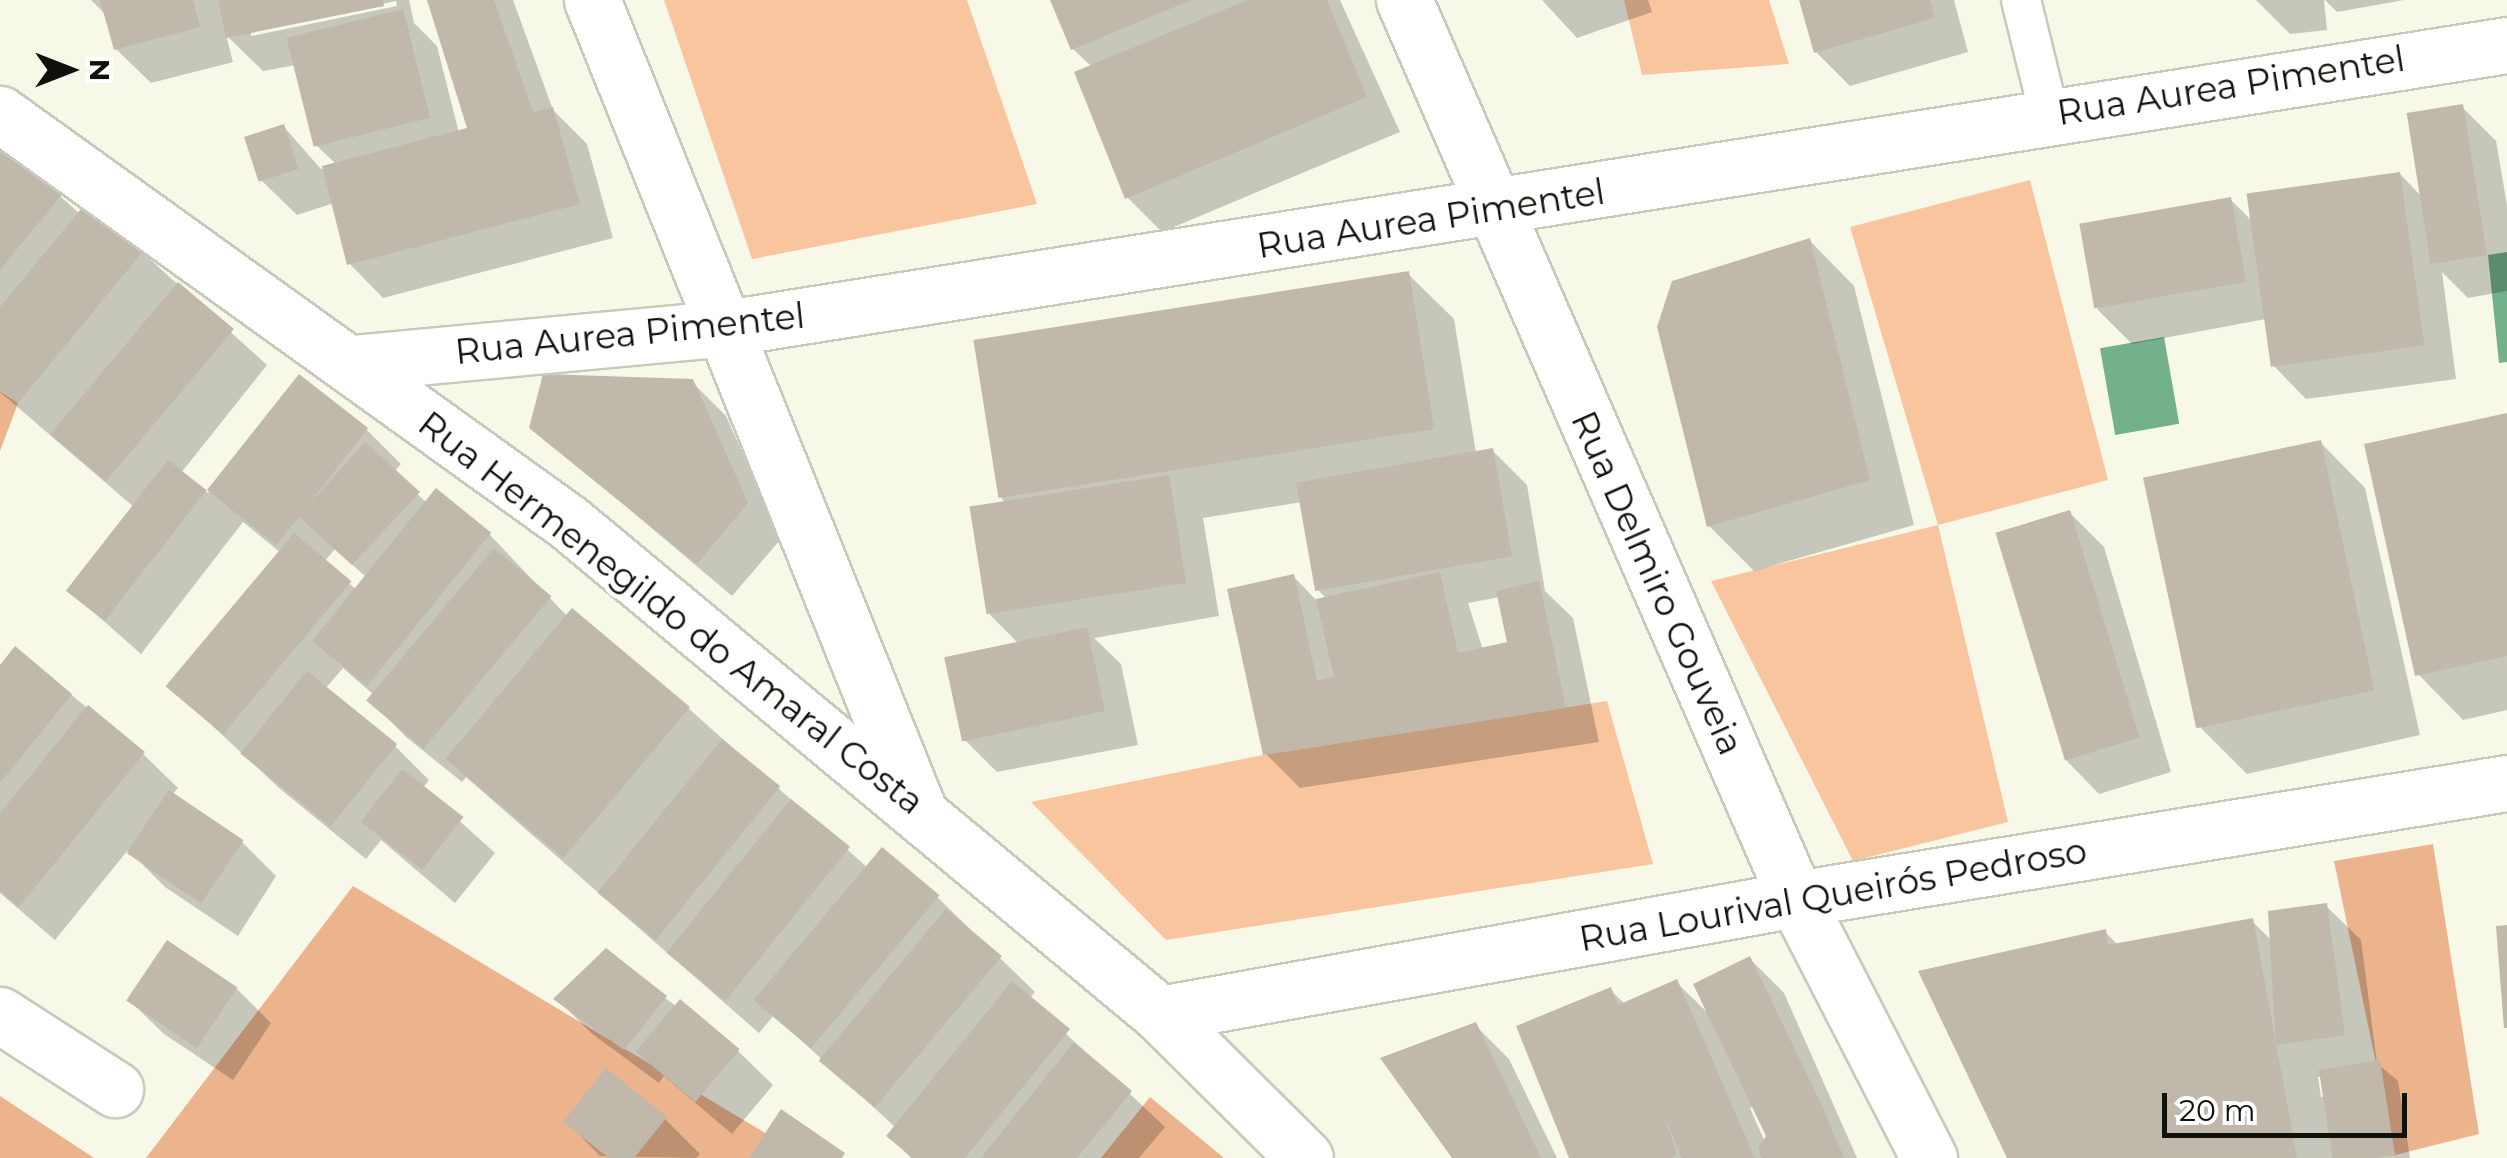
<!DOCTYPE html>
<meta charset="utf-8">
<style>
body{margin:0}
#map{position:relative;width:2507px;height:1158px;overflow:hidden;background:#f8f8e9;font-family:Montserrat,sans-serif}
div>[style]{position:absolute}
.green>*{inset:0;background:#f9c59f}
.forest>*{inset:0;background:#ebb48c}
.water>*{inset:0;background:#73b08c;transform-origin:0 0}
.shadow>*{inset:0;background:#0003}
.building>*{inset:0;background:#bfb8ab;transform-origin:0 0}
.roads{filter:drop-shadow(2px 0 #c8c9ba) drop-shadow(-2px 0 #c8c9ba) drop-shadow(0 2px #c8c9ba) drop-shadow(0 -2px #c8c9ba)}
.lane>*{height:38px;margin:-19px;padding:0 19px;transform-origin:19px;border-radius:19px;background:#fff}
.street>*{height:55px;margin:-27.5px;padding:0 27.5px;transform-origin:27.5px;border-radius:27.5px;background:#fff}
.secondary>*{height:55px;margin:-27.5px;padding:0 27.5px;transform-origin:27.5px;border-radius:27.5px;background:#fff}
span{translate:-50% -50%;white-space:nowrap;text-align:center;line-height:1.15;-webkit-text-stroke:9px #fff;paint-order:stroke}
.street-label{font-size:35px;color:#11110c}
.north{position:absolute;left:20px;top:20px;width:100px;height:100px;-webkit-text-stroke:8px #fff;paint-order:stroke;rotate:90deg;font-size:28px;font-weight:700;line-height:40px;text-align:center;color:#11110c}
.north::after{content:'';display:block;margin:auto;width:35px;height:45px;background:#11110c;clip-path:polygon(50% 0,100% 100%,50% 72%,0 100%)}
.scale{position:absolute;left:2162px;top:1093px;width:245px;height:45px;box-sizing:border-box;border:5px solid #11110c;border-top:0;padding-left:12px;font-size:30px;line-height:35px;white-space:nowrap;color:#11110c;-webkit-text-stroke:8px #fff;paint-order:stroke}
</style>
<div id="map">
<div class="green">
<div style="clip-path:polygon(664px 0,967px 0,1037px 204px,752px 259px)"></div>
<div style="clip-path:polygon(1624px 0,1769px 0,1789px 64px,1642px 75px)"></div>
<div style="clip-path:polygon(2030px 180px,2108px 480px,1938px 525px,2008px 822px,1853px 861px,1711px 581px,1938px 525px,1850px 227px)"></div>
<div style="clip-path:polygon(1607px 701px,1653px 864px,1166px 940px,1031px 802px,1263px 755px)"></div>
</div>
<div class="forest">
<div style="clip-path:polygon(0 391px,18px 403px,0 451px)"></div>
<div style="clip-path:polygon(2433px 844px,2479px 1134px,2395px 1155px,2334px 861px)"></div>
<div style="clip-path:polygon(353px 886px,807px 1158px,146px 1158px)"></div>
<div style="clip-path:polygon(0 1096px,94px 1158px,0 1158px)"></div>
<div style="clip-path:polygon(1150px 1097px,1224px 1158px,1101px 1158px)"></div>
</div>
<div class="water">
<div style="clip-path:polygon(2507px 252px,2507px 362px,2499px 363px,2488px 255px)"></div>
<div style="left:2164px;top:337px;width:88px;height:65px;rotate:80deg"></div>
</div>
<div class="shadow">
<div style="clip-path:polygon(evenodd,91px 0,409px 0,414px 23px,437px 46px,459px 133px,470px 130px,429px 0,513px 0,553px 110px,587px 144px,613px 238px,383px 298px,349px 263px,334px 203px,297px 215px,262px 181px,284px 127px,321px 169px,337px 165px,316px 145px,296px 65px,263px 71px,226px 35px,233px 62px,151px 83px,116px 49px,107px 16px,91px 0,396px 1px,397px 6px,251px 36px,251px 31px,396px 1px)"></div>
<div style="clip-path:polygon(1053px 0,1340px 0,1400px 132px,1162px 232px,1127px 197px,1092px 67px,1073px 49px)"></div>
<div style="clip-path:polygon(1542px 0,1648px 0,1652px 12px,1577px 38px)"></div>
<div style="clip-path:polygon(1801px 0,1954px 0,1968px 52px,1850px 86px,1816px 52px)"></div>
<div style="clip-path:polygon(2256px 0,2324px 0,2327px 30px,2290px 34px)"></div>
<div style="clip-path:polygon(2325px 0,2404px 0,2337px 12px)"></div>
<div style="clip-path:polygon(2462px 107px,2496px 141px,2507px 205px,2507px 291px,2468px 298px,2442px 272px,2456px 379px,2306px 399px,2272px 364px,2266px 319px,2132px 344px,2097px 309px,2231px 200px,2253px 222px,2400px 174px,2423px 198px)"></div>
<div style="clip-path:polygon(evenodd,0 142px,80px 214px,142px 252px,267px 365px,181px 473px,208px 493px,300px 377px,366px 429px,401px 464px,394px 472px,427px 503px,490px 535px,568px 617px,688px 708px,868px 868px,937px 897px,1035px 992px,1029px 999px,1165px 1127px,1139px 1158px,911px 1158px,889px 1136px,896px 1128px,774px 1015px,759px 1033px,466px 777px,462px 782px,406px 737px,372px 702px,376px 697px,343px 668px,325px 689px,395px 746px,429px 780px,423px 788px,495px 853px,455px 903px,381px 840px,366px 859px,279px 788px,171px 687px,281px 553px,243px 522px,141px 654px,71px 592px,135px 508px,0 392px,0 142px,335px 549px,367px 578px,357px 590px,324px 562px,335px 549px)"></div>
<div style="clip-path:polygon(1809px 240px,1854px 286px,1914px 525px,1754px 571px,1709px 526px)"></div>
<div style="clip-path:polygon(evenodd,1408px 274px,1454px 319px,1476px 453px,1492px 450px,1527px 485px,1545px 591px,1573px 618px,1599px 742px,1300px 788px,1266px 754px,1294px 577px,1317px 601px,1327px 599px,1316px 588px,1302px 502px,1203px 518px,1219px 616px,1094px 638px,1121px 664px,1138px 745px,997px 772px,963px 738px,1019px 644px,990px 615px,1007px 505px,1001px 498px,1408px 274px,1500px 597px,1510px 644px,1483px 650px,1468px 603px,1500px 597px)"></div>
<div style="clip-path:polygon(692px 382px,726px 416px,781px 539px,732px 596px,532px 427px)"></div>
<div style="clip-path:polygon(2507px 415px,2507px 710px,2463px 720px,2418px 674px)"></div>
<div style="clip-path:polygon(2320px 442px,2365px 488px,2420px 735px,2247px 774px,2201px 728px)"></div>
<div style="clip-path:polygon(2070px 513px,2104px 547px,2171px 772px,2099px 794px,2065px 759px)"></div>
<div style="clip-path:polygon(16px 649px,143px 754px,178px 788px,172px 795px,242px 842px,276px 876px,238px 936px,165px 887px,128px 850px,55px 940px,0 893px,0 669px)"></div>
<div style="clip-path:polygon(evenodd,2326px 906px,2361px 940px,2377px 1063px,2398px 1081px,2410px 1158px,2009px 1158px,2105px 932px,2119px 946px,2252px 921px,2272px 941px,2326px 906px,2323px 1076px,2326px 1096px,2321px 1097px,2318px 1077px,2323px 1076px)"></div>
<div style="clip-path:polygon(evenodd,1750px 959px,1784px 993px,1857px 1158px,1573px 1158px,1610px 990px,1625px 1004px,1676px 982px,1710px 1015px,1750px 959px,1754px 1106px,1769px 1137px,1765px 1142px,1750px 1108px,1754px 1106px)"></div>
<div style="clip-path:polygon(237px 989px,271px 1023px,233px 1080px,164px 1034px,129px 1000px)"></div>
<div style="clip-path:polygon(665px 998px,738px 1051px,773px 1085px,732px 1134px,664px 1076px,659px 1083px,591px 1033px,557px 999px)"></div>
<div style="clip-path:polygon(1475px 1025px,1509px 1059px,1557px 1158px,1455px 1158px)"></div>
<div style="clip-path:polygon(606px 1071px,665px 1119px,700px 1154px,696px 1158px,600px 1156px,566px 1121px)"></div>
</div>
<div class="building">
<div style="clip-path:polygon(100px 0,193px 0,200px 27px,114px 50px)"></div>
<div style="clip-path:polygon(218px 0,383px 0,384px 6px,226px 38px)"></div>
<div style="clip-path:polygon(427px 0,494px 0,533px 112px,553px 107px,580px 204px,347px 265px,322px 166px,467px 128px)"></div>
<div style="clip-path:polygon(1050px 0,1191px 0,1071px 50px)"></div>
<div style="clip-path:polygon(1248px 0,1327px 0,1367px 97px,1125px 199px,1074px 72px)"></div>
<div style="clip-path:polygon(1799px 0,1930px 0,1935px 18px,1814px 53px)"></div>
<div style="left:403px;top:9px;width:112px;height:120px;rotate:76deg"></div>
<div style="left:2463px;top:104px;width:153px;height:57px;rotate:81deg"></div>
<div style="left:284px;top:124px;width:47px;height:42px;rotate:72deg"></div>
<div style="clip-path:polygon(4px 146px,63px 193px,0 270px,0 151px)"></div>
<div style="left:2400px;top:172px;width:175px;height:155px;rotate:82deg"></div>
<div style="left:2231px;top:197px;width:86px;height:154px;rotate:80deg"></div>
<div style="clip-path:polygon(86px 203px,144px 250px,18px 403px,0 389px,0 307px)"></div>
<div style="clip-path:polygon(1810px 238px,1870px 480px,1707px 527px,1657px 327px,1672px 281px)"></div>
<div style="left:1409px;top:271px;width:160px;height:441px;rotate:81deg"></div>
<div style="left:178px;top:282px;width:73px;height:199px;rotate:40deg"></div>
<div style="clip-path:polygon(299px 374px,368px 428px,306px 508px,365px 442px,420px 492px,352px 565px,299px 517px,276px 545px,207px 490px)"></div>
<div style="clip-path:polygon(543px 374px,693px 379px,748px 503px,697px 564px,529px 428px)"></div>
<div style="clip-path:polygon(2507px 413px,2507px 656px,2415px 676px,2364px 444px)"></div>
<div style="left:2321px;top:440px;width:256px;height:182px;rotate:78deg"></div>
<div style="left:1493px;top:448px;width:110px;height:200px;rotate:80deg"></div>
<div style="left:168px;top:460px;width:49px;height:166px;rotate:38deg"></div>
<div style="left:1169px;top:475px;width:109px;height:202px;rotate:81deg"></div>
<div style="left:436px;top:488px;width:71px;height:197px;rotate:39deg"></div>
<div style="left:2070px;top:510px;width:238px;height:78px;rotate:73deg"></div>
<div style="left:294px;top:533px;width:75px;height:200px;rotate:40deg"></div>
<div style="left:494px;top:548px;width:75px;height:199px;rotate:40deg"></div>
<div style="clip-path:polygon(1440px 572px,1458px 653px,1507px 642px,1496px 591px,1539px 581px,1566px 708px,1263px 755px,1227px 589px,1294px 574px,1317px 681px,1334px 677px,1316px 599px)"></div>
<div style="left:572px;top:608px;width:154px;height:197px;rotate:40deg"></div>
<div style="left:1087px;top:627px;width:86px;height:146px;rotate:78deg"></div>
<div style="clip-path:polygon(15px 646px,72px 694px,0 783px,0 665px)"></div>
<div style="left:307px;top:671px;width:116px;height:106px;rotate:39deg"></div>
<div style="clip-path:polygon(88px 705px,145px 752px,19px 907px,0 891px,0 813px)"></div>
<div style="left:722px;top:739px;width:75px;height:198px;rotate:39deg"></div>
<div style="left:402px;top:769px;width:78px;height:67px;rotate:38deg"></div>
<div style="left:169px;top:790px;width:90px;height:76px;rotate:34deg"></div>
<div style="left:791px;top:799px;width:76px;height:198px;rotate:39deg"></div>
<div style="left:882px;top:847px;width:75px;height:200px;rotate:40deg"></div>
<div style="clip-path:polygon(2327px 903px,2345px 1035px,2276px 1045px,2268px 911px)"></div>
<div style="left:946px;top:909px;width:73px;height:198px;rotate:40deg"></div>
<div style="clip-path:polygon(2253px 918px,2297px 1158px,2007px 1158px,1918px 971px,2106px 929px,2108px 945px)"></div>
<div style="clip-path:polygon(2507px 925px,2507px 1028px,2504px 1028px,2496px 926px)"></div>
<div style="left:167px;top:940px;width:85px;height:73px;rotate:34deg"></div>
<div style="clip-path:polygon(606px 948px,667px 996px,624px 1050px,553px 999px)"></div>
<div style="clip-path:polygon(1750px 956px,1823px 1108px,1844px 1158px,1762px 1158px,1758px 1148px,1766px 1136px,1693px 984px)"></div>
<div style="clip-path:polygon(1677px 979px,1755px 1158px,1682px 1158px,1660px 1106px,1677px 1153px,1671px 1158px,1569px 1158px,1516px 1026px,1611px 987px,1618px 1005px)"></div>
<div style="clip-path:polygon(1012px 981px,1070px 1029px,965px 1158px,913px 1158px,886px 1136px)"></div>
<div style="left:680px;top:999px;width:78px;height:69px;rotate:40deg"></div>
<div style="clip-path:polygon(1476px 1022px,1541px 1158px,1452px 1158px,1380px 1058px)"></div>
<div style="clip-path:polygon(1074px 1042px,1132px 1091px,1077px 1158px,981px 1158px)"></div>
<div style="left:2380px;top:1060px;width:96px;height:62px;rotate:81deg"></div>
<div style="clip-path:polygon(606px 1068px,667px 1117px,634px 1158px,609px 1158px,563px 1122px)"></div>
<div style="clip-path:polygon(781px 1109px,845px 1153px,842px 1158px,749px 1158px)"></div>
</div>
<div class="roads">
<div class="lane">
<div style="left:2021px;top:0;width:117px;rotate:76.2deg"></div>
</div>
<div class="street">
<div style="left:592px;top:0;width:872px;rotate:68.05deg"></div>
<div style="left:1404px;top:0;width:981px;rotate:66.44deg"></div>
<div style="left:1796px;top:899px;width:291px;rotate:62.8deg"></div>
<div style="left:352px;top:363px;width:376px;rotate:-5.3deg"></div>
<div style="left:726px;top:328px;width:1803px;rotate:-9.03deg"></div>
<div style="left:1160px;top:1014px;width:646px;rotate:-10.25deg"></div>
<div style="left:1796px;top:899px;width:720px;rotate:-9.27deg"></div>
<div style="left:0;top:1015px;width:137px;rotate:32.8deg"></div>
</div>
<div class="secondary">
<div style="left:0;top:114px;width:699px;rotate:35.69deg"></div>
<div style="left:568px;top:522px;width:770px;rotate:39.73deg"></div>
<div style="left:1160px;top:1014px;width:204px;rotate:44.8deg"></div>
</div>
</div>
<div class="street-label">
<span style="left:2231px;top:86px;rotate:-9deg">Rua Aurea Pimentel</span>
<span style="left:1431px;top:219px;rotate:-9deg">Rua Aurea Pimentel</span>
<span style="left:630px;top:334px;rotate:-6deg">Rua Aurea Pimentel</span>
<span style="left:1657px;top:583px;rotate:66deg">Rua Delmiro Gouveia</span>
<span style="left:671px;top:613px;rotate:38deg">Rua Hermenegildo do Amaral Costa</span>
<span style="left:1833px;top:895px;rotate:-10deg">Rua Lourival Queirós Pedroso</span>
</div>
<div class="north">N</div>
<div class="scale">20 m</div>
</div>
